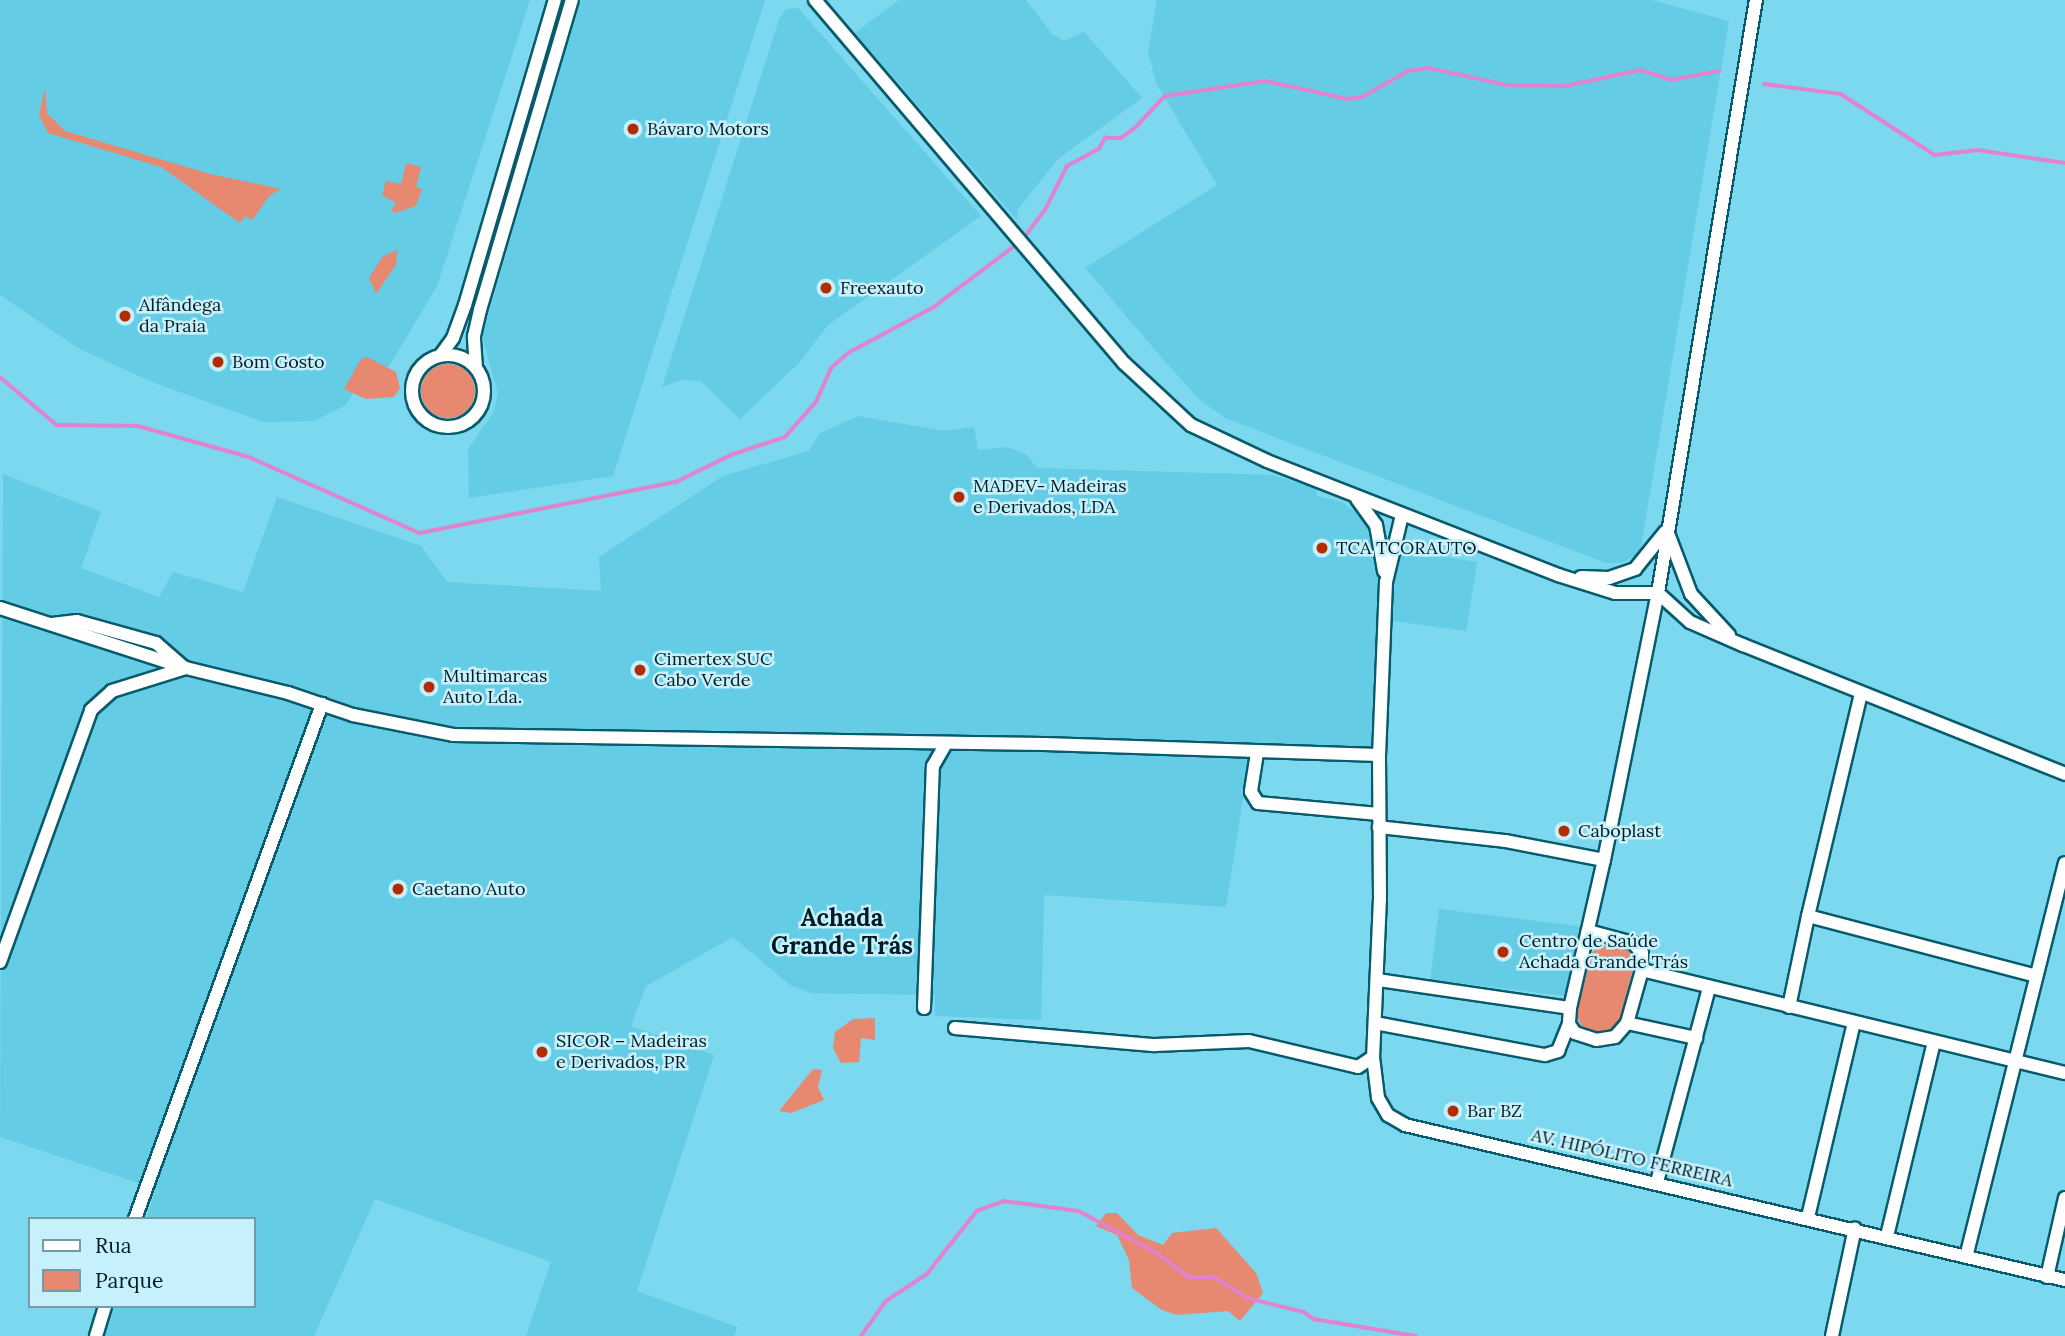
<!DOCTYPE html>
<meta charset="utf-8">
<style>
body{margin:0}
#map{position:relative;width:2065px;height:1336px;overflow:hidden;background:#7bd8ee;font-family:Lora,serif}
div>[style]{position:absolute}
.built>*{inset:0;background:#64cce5;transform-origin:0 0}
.green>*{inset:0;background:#e78871}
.round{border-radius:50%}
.stream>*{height:3.5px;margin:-1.75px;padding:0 1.75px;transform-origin:1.75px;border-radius:1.75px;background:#e183ce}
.roads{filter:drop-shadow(2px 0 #075b6b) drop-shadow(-2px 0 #075b6b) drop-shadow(0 2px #075b6b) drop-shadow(0 -2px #075b6b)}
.minor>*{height:12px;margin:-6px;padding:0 6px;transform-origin:6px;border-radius:6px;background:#fff}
.minor>.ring{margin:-6px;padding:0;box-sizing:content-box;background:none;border:12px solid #fff;border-radius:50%}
.dots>*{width:19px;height:19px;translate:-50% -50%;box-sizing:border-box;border:4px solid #c6f1fc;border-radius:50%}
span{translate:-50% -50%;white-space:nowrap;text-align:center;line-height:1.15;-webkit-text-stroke:5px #c6f1fc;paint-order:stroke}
.poi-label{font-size:18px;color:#001b22}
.left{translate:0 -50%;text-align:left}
.street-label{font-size:18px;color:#001b22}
.district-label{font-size:24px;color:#001b22;font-weight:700}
.legend{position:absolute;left:28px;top:1217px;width:228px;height:91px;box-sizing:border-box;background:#c6f1fc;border:2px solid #779ba5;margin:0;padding:9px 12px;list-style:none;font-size:21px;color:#001b22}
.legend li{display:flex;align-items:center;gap:14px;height:35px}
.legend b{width:35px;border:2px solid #779ba5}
</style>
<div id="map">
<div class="built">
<div style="clip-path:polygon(0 0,530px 0,437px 286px,370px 398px,353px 393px,346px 405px,314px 421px,264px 422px,152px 382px,78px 348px,0 295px)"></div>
<div style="clip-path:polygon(581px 0,765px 0,613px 476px,469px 498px,468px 449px,493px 413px,498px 394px,482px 336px)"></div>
<div style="clip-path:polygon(899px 0,1026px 0,1052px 34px,1064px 41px,1084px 32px,1142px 98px,1058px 159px,1018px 209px,1017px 220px,855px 33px)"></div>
<div style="clip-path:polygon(1157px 0,1651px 0,1729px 21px,1640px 552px,1622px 563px,1606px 563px,1225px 418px,1200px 400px,1162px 358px,1085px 268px,1217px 185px,1156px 83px,1148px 52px)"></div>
<div style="clip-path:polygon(798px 8px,981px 216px,828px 325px,800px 362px,740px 419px,701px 381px,682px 380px,662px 387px,779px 19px,786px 9px)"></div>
<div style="clip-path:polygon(858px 416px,944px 431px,974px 427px,978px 450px,1007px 447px,1026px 454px,1037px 468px,1273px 475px,1317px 489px,1317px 496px,1342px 502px,1408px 551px,1477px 562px,1466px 631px,1393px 621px,1388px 749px,1258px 748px,1250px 807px,1247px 773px,1226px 907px,1044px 895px,1041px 1020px,935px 1016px,935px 995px,811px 993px,790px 985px,733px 937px,646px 986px,631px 1026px,714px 1055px,637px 1291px,737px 1327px,734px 1336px,526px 1336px,551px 1262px,375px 1199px,314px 1336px,105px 1336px,115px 1306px,254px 1306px,254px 1219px,146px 1219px,156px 1189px,0 1137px,3px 474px,101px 512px,81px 568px,159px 597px,173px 572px,243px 592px,277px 497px,421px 546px,447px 582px,601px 591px,599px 557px,723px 476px,809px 451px,819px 434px)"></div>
<div style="left:1439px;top:909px;width:141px;height:71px;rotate:7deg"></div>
</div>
<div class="green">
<div style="clip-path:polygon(45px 88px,47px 113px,65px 131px,210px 174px,281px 189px,270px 195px,252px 220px,245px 216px,240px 223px,161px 167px,48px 133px,39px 115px)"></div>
<div style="clip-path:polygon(406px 163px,421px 167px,416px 187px,422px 189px,416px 206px,395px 213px,391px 211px,396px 203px,382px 195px,386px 181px,401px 184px)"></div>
<div style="clip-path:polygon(397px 250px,396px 265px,376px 294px,369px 278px,383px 256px)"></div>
<div style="clip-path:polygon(367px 357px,396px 372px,400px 388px,394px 397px,366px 399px,344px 389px,361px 359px)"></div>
<div class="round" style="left:421px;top:364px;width:54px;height:54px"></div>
<div style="clip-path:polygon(1606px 944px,1627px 950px,1635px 960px,1619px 1024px,1604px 1033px,1583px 1029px,1576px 1014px,1593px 951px)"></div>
<div style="clip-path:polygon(875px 1018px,875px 1040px,861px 1038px,859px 1062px,841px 1063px,833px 1048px,835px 1032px,853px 1019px)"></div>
<div style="clip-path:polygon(813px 1069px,822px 1070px,818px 1087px,824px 1100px,791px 1113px,779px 1111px)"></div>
<div style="clip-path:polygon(1106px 1213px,1117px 1213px,1138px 1235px,1163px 1245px,1172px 1233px,1216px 1228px,1256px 1273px,1263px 1293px,1240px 1321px,1228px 1311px,1177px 1315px,1162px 1310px,1132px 1288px,1129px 1260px,1117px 1235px,1096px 1226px)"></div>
</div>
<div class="stream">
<div style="left:1764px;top:84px;width:78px;rotate:7.4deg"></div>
<div style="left:1841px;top:94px;width:112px;rotate:33deg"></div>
<div style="left:1935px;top:155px;width:43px;rotate:-6.6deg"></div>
<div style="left:1978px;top:150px;width:88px;rotate:8.5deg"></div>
<div style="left:1023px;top:239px;width:39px;rotate:-53deg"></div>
<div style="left:1046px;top:208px;width:47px;rotate:-63.4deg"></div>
<div style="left:1067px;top:166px;width:36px;rotate:-28deg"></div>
<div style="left:1099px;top:149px;width:13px;rotate:-61deg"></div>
<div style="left:1105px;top:138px;width:16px"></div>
<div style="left:1121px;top:138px;width:17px;rotate:-36deg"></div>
<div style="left:1135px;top:128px;width:44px;rotate:-46.8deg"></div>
<div style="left:1165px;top:96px;width:101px;rotate:-8.5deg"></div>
<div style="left:1265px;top:81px;width:85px;rotate:12.2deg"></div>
<div style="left:1348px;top:99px;width:14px;rotate:-8deg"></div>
<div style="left:1362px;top:97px;width:53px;rotate:-29.5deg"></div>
<div style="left:1408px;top:71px;width:21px;rotate:-8deg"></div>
<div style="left:1429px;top:68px;width:80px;rotate:12.3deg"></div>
<div style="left:1507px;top:85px;width:58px;rotate:1deg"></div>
<div style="left:1565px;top:86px;width:78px;rotate:-11.9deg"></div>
<div style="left:1641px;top:70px;width:32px;rotate:18deg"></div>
<div style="left:1671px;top:80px;width:49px;rotate:-10.6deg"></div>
<div style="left:0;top:377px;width:75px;rotate:40.1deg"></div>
<div style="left:57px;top:425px;width:81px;rotate:0.7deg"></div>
<div style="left:138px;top:426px;width:115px;rotate:15.6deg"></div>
<div style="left:249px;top:457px;width:187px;rotate:24deg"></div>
<div style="left:420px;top:533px;width:261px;rotate:-11.3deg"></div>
<div style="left:676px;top:482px;width:61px;rotate:-26.1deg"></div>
<div style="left:731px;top:455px;width:57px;rotate:-18.4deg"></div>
<div style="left:785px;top:437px;width:47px;rotate:-48.5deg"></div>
<div style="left:816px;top:402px;width:37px;rotate:-66deg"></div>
<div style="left:831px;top:368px;width:23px;rotate:-41deg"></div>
<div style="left:848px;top:353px;width:98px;rotate:-28.1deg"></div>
<div style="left:934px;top:307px;width:104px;rotate:-37.2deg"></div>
<div style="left:861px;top:1336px;width:43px;rotate:-54.5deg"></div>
<div style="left:886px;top:1301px;width:49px;rotate:-33.4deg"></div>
<div style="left:927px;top:1274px;width:80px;rotate:-51.6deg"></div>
<div style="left:977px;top:1211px;width:29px;rotate:-20deg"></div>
<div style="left:1004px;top:1201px;width:76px;rotate:7.6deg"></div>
<div style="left:1079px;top:1211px;width:89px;rotate:28.3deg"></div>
<div style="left:1157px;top:1253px;width:40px;rotate:37deg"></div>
<div style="left:1189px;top:1277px;width:25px"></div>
<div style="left:1214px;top:1277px;width:39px;rotate:32deg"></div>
<div style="left:1247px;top:1298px;width:59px;rotate:13.8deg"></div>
<div style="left:1304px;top:1312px;width:12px;rotate:35deg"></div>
<div style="left:1314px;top:1319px;width:103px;rotate:9.5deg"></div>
</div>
<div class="roads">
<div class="minor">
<div style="left:815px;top:0;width:477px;rotate:49.6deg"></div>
<div style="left:1124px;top:363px;width:91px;rotate:42.8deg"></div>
<div style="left:1191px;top:425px;width:84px;rotate:25.3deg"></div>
<div style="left:1267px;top:461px;width:313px;rotate:21.4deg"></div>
<div style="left:1558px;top:575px;width:60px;rotate:17.5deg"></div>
<div style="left:1615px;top:593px;width:43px"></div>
<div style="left:1658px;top:593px;width:43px;rotate:42.2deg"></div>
<div style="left:1690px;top:622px;width:58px;rotate:23.5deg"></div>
<div style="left:1743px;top:645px;width:347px;rotate:21.8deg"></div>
<div class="ring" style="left:412px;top:355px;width:60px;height:60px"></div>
<div style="left:440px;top:356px;width:22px;rotate:-54deg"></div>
<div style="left:453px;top:338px;width:35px;rotate:-70deg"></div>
<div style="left:465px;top:305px;width:318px;rotate:-73.6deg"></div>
<div style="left:476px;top:368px;width:32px;rotate:-94deg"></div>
<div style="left:474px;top:336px;width:27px;rotate:-77deg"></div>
<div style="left:480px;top:310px;width:323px;rotate:-73.5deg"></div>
<div style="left:1357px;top:499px;width:32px;rotate:54deg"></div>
<div style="left:1376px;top:525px;width:47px;rotate:80.1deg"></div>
<div style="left:1402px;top:515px;width:69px;rotate:103.4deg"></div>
<div style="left:1386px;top:582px;width:173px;rotate:92.3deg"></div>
<div style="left:1379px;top:755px;width:143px;rotate:89.6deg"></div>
<div style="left:1380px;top:898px;width:159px;rotate:92.5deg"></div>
<div style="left:1373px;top:1057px;width:41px;rotate:83deg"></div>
<div style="left:1378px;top:1098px;width:20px;rotate:60deg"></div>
<div style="left:1388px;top:1115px;width:20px;rotate:30deg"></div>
<div style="left:1405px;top:1125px;width:678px;rotate:13.22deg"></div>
<div style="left:1669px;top:536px;width:62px;rotate:69.2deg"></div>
<div style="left:1691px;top:594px;width:56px;rotate:47.2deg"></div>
<div style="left:1581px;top:577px;width:28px;rotate:2deg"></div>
<div style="left:1609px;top:578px;width:28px;rotate:-19deg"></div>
<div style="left:1635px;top:569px;width:48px;rotate:-51deg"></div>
<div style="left:0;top:608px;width:195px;rotate:17.9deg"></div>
<div style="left:186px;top:668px;width:105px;rotate:13.8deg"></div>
<div style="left:288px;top:693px;width:69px;rotate:18.7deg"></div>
<div style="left:353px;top:715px;width:102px;rotate:11.3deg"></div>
<div style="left:453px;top:735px;width:591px;rotate:0.87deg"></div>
<div style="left:1044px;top:744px;width:335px;rotate:1.9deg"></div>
<div style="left:52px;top:624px;width:25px;rotate:-7deg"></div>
<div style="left:77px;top:621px;width:82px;rotate:15.6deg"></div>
<div style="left:156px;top:643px;width:38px;rotate:41deg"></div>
<div style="left:1257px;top:753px;width:39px;rotate:99deg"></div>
<div style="left:1251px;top:792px;width:13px;rotate:58deg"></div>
<div style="left:1258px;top:803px;width:121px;rotate:5.2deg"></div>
<div style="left:1604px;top:860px;width:272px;rotate:-78.6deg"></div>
<div style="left:1658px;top:593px;width:601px;rotate:-80.62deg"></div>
<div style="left:1808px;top:916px;width:228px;rotate:-76.6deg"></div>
<div style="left:0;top:962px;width:268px;rotate:-70.1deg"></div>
<div style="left:91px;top:710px;width:28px;rotate:-42deg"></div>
<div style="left:112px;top:691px;width:77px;rotate:-17.3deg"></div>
<div style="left:1642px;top:970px;width:435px;rotate:13.7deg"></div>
<div style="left:1378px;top:980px;width:194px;rotate:8.3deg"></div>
<div style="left:1570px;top:1008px;width:152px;rotate:-77.1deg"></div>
<div style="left:1604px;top:860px;width:101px;rotate:-169.1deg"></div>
<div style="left:1505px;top:841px;width:127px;rotate:-173.7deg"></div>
<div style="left:1789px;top:1007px;width:93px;rotate:-78.2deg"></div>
<div style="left:1808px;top:916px;width:236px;rotate:14.7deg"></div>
<div style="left:924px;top:1008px;width:242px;rotate:-87.9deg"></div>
<div style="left:933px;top:766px;width:24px;rotate:-60deg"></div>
<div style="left:1570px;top:1008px;width:16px;rotate:94deg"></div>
<div style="left:1569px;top:1024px;width:11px;rotate:56deg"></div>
<div style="left:1575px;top:1033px;width:22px;rotate:18deg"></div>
<div style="left:1596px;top:1040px;width:19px;rotate:-9deg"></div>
<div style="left:1615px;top:1037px;width:18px;rotate:-49deg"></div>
<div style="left:1627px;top:1023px;width:55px;rotate:-74.2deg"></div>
<div style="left:1642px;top:970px;width:17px;rotate:-90deg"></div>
<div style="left:1642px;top:953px;width:13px;rotate:-132deg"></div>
<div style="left:1633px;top:943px;width:47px;rotate:-165.1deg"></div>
<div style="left:1375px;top:1023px;width:173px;rotate:10.7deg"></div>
<div style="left:1545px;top:1055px;width:14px;rotate:-17deg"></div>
<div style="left:1558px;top:1051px;width:29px;rotate:-68deg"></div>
<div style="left:1627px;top:1023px;width:71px;rotate:12.3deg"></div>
<div style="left:955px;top:1028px;width:201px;rotate:4.9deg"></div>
<div style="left:1155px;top:1045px;width:94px;rotate:-2.4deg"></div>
<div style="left:1249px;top:1041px;width:112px;rotate:13.4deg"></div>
<div style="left:1358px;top:1067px;width:18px;rotate:-34deg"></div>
<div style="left:1657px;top:1182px;width:201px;rotate:-75deg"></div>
<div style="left:1808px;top:1217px;width:199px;rotate:-76.7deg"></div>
<div style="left:135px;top:1219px;width:548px;rotate:-70.04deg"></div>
<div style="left:1887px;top:1236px;width:200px;rotate:-76.4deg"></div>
<div style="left:1966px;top:1257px;width:406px;rotate:-75.9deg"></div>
<div style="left:2047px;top:1277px;width:81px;rotate:-77.2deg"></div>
<div style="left:96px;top:1336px;width:31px;rotate:-73deg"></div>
<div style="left:1832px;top:1336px;width:110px;rotate:-78deg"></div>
</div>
</div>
<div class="dots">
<div style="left:633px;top:129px;background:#b52b00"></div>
<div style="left:826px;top:288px;background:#b52b00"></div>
<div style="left:125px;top:316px;background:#b52b00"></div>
<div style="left:218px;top:362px;background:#b52b00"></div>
<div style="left:959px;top:497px;background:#b52b00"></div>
<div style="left:1322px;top:548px;background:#b52b00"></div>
<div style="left:640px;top:670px;background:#b52b00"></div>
<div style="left:429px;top:687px;background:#b52b00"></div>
<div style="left:1564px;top:831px;background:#b52b00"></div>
<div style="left:398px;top:889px;background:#b52b00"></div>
<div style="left:1503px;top:952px;background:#b52b00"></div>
<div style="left:542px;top:1052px;background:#b52b00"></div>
<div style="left:1453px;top:1111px;background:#b52b00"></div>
</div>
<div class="poi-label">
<span class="left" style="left:647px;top:129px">Bávaro Motors</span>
<span class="left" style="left:840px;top:288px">Freexauto</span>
<span class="left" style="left:139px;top:316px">Alfândega<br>da Praia</span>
<span class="left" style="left:232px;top:362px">Bom Gosto</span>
<span class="left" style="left:973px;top:497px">MADEV- Madeiras<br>e Derivados, LDA</span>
<span class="left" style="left:1336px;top:548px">TCA TCORAUTO</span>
<span class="left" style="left:654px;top:670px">Cimertex SUC<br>Cabo Verde</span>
<span class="left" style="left:443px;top:687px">Multimarcas<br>Auto Lda.</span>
<span class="left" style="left:1578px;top:831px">Caboplast</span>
<span class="left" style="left:412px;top:889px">Caetano Auto</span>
<span class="left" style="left:1519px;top:952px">Centro de Saúde<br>Achada Grande Trás</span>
<span class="left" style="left:556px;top:1052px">SICOR – Madeiras<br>e Derivados, PR</span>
<span class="left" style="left:1467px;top:1111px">Bar BZ</span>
</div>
<div class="street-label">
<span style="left:1632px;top:1158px;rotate:13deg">AV. HIPÓLITO FERREIRA</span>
</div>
<div class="district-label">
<span style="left:842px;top:932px">Achada<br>Grande Trás</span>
</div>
<ul class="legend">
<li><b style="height:9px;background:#fff"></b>Rua</li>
<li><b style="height:19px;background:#e78871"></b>Parque</li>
</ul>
</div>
